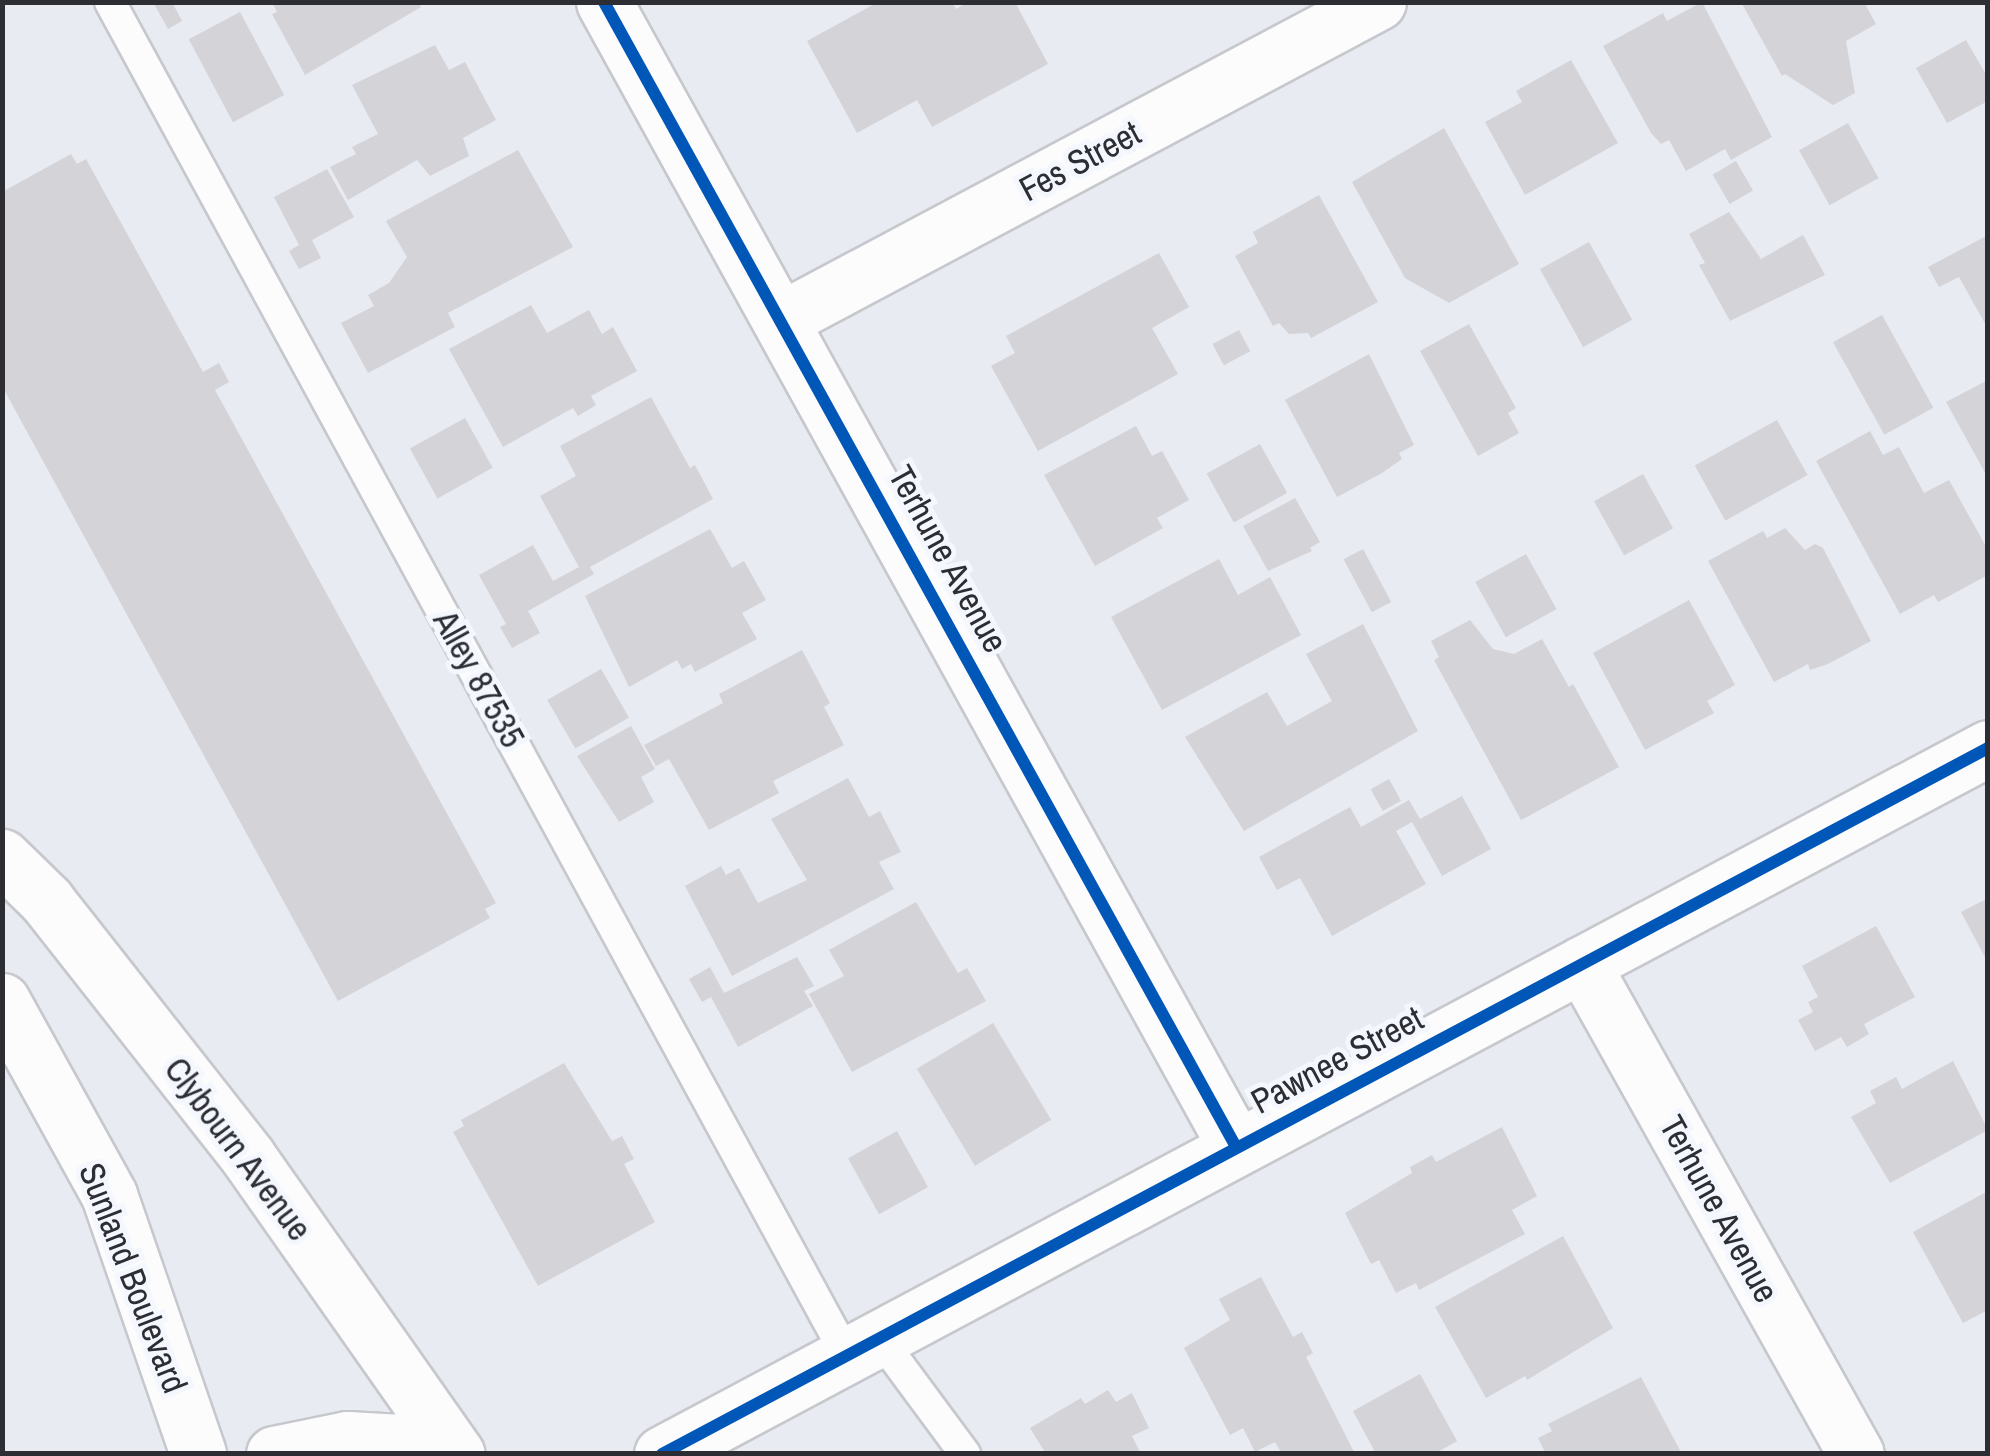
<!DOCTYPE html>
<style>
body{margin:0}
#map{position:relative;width:1990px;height:1456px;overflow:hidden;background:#e8ebf2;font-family:"Archivo Narrow",sans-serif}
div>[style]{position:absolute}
.building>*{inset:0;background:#d4d3d8;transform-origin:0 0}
.roads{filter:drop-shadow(2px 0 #c6c8cd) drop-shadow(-2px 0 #c6c8cd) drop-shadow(0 2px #c6c8cd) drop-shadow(0 -2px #c6c8cd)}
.lane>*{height:30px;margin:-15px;padding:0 15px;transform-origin:15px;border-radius:15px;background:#fcfcfd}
.street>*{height:55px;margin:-27.5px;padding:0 27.5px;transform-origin:27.5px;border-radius:27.5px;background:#fcfcfd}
.primary>*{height:55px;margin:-27.5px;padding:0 27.5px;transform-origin:27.5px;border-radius:27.5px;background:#fcfcfd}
.cycleway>*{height:12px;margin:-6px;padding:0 6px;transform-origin:6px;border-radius:6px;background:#0057b8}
span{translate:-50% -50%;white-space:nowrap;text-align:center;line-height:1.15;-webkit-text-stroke:10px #f4f7fe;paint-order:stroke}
.street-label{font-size:35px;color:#2d2e33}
.frame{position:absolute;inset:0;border:5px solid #2d2e33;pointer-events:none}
</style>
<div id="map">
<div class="building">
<div style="clip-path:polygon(153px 2px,172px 2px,182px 21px,168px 29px)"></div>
<div style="clip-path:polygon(272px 2px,418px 2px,421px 7px,305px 75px,272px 14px,277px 12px)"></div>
<div style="clip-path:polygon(878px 2px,952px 2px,956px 9px,968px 2px,1015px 2px,1048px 64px,932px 127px,917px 100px,857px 133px,807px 41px)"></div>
<div style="clip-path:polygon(1702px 2px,1772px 137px,1731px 160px,1725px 149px,1686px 171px,1669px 140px,1661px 144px,1651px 133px,1603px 46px,1663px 13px,1667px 21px)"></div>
<div style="clip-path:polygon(1741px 2px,1864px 2px,1876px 24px,1846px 41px,1855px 93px,1833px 105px,1785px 74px,1782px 76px)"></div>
<div style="left:240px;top:12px;width:94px;height:58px;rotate:62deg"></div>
<div style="clip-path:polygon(1966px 40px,1988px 78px,1988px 101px,1947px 123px,1916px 68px)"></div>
<div style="clip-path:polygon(435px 45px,449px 70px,465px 62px,496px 120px,463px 138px,469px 156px,430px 176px,417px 160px,348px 200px,330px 167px,356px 154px,352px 147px,378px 134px,352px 85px)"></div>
<div style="clip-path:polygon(1571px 60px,1618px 143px,1525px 195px,1485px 122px,1522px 102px,1516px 91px)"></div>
<div style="left:1848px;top:123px;width:63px;height:56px;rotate:61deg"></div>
<div style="clip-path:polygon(1444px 128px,1519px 264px,1449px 303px,1405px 278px,1352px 182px)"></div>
<div style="clip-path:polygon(518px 150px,573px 247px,448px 313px,455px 327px,368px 373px,341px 323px,374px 306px,368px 295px,389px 283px,407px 257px,386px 221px)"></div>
<div style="clip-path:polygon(71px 154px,77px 164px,86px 159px,203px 372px,219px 363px,229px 382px,215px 390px,496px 903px,485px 909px,490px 918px,338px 1001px,2px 386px,2px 192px)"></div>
<div style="left:1736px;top:161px;width:34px;height:27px;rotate:60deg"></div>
<div style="clip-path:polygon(327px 169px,354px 217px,312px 240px,321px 258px,299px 269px,289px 251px,299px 245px,274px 197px)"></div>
<div style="clip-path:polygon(1319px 195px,1378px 302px,1311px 338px,1308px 333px,1289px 334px,1279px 323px,1273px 326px,1235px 256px,1258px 243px,1253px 232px)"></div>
<div style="clip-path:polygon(1729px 212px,1761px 259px,1803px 235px,1825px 275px,1730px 321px,1699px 265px,1705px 263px,1689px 234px)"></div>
<div style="clip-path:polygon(1988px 235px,1988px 329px,1959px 277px,1939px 287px,1928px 267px)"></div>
<div style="left:1589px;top:242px;width:89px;height:56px;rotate:61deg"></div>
<div style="clip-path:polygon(1159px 253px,1189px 307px,1152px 328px,1178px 374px,1038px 451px,991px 366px,1015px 353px,1006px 336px)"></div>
<div style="clip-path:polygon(531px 305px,547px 333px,589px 310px,602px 334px,613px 327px,637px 371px,591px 396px,596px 405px,578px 416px,573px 408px,503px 447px,449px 349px)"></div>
<div style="left:1882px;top:315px;width:106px;height:56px;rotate:61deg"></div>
<div style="clip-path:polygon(1469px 324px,1516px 408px,1508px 413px,1519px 433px,1478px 456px,1420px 351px)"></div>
<div style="left:1239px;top:330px;width:24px;height:30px;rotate:62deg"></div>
<div style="clip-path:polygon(1369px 354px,1414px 445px,1399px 453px,1402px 459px,1382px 473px,1337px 497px,1285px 400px)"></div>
<div style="clip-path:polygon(1988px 380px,1988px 478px,1946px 402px)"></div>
<div style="clip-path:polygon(651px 397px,690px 468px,695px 465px,713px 499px,590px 567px,594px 574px,528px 611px,540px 633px,512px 648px,500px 627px,506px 624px,479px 575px,533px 545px,553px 581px,579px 567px,540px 496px,576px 476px,560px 446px)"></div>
<div style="left:465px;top:418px;width:57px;height:63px;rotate:61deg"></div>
<div style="left:1777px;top:420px;width:63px;height:94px;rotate:61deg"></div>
<div style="clip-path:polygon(1136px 426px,1152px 456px,1162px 451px,1189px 500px,1157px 518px,1163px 528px,1095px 566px,1044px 475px)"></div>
<div style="clip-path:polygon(1870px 431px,1883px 455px,1899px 447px,1924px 493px,1949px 480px,1988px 550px,1988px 575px,1938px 602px,1934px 595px,1900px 614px,1816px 461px)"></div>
<div style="left:1260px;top:444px;width:56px;height:61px;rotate:61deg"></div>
<div style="left:1643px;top:474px;width:62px;height:56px;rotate:61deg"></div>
<div style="clip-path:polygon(1295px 498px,1320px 542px,1310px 548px,1312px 551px,1268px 571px,1243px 526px)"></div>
<div style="clip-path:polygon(1785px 528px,1805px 550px,1815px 544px,1823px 548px,1871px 641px,1828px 664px,1810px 670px,1808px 664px,1774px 682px,1708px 561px,1763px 531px,1767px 538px)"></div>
<div style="clip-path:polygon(710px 529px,732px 568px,744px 561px,766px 600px,742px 613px,757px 639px,695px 672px,691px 664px,682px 669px,677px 660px,629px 687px,585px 596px)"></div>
<div style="left:1363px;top:549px;width:60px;height:22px;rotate:62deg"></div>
<div style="left:1526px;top:554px;width:63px;height:58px;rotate:61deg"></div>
<div style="clip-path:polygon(1219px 559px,1238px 595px,1270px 577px,1301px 635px,1162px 710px,1111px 617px)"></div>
<div style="clip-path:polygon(1689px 600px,1735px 685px,1707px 701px,1714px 713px,1645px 750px,1593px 653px)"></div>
<div style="clip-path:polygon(1470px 620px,1493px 649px,1514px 654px,1542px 639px,1569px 687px,1573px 684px,1619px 767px,1521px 820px,1434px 660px,1439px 657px,1431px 641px)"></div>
<div style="clip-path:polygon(1363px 624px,1418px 731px,1244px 831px,1185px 737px,1267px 692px,1287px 726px,1332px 701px,1306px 654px)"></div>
<div style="clip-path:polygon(802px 650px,830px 703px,824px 707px,844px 745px,773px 781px,779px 793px,709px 830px,669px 759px,656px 766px,644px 745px,723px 703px,719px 694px)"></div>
<div style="left:601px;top:669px;width:56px;height:62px;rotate:60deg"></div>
<div style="clip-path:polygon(631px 726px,655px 769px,641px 777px,654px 802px,619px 822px,577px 756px)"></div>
<div style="clip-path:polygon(848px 778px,869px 817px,880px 811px,901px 852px,879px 862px,894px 889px,732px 976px,685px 886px,721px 866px,726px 875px,739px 868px,758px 903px,807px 880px,771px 819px)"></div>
<div style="left:1389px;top:779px;width:25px;height:21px;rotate:61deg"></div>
<div style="clip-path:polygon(1462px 796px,1491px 849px,1442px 876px,1412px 822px,1396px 831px,1426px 884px,1332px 936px,1300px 878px,1277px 890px,1259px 857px,1350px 807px,1361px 827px,1409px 800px,1420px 819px)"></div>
<div style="clip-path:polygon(1988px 898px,1988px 963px,1961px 912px)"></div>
<div style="clip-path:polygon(916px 902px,958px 973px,967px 968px,986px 1001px,852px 1072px,809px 994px,844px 976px,829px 950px)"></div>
<div style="clip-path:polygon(1876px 926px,1915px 997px,1864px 1024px,1869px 1034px,1847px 1047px,1841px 1037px,1815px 1051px,1798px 1020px,1813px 1012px,1808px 1002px,1818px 997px,1802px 966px)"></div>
<div style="clip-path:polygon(797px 957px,814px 986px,804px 991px,813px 1006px,738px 1047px,711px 997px,702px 1002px,689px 979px,710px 967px,724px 993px)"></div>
<div style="left:993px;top:1023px;width:113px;height:89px;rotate:59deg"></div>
<div style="clip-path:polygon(1953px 1061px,1988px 1130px,1890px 1183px,1851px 1117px,1876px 1103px,1870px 1091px,1896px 1077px,1902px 1089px)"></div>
<div style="clip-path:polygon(564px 1063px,612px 1141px,622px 1136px,634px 1159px,624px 1164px,655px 1222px,538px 1286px,453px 1132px,464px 1126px,461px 1120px)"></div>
<div style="clip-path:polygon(1502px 1127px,1537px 1196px,1512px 1210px,1525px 1234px,1419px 1290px,1416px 1283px,1396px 1293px,1379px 1260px,1371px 1264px,1345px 1213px,1412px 1173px,1410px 1167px,1432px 1155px,1436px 1162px)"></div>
<div style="left:897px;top:1131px;width:64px;height:56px;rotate:61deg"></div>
<div style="clip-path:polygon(1988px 1191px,1988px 1310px,1963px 1323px,1913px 1232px)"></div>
<div style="clip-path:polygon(1563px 1236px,1613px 1328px,1527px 1380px,1525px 1376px,1486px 1398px,1435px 1307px)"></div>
<div style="clip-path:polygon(1261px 1277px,1293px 1337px,1302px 1332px,1313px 1353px,1306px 1357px,1355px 1454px,1282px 1454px,1275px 1442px,1255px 1452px,1243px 1428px,1230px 1435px,1184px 1348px,1230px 1320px,1219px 1299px)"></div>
<div style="clip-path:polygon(1420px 1374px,1457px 1441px,1434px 1454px,1376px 1454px,1353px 1411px)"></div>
<div style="clip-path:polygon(1641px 1377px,1682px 1454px,1546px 1454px,1538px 1438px,1552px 1431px,1548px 1424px)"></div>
<div style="clip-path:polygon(1108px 1390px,1116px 1402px,1132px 1393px,1149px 1428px,1132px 1436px,1141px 1454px,1046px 1454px,1030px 1428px,1081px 1398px,1085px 1404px)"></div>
</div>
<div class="roads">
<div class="lane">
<div style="left:110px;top:2px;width:1542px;rotate:61.44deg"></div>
<div style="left:880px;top:1339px;width:143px;rotate:53.5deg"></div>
</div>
<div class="street">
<div style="left:604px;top:2px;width:1308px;rotate:61.1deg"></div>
<div style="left:782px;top:319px;width:675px;rotate:-28.01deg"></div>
<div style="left:2px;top:857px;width:62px;rotate:44.3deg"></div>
<div style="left:46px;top:900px;width:327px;rotate:51.8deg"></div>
<div style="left:248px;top:1157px;width:363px;rotate:54.9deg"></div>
<div style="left:1582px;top:964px;width:561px;rotate:60.79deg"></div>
<div style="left:274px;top:1454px;width:75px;rotate:-11.6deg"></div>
<div style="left:347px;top:1439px;width:54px;rotate:3.2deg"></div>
<div style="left:401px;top:1442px;width:28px;rotate:26deg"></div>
<div style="left:662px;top:1454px;width:1502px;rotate:-28.03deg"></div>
</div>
<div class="primary">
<div style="left:2px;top:1001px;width:222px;rotate:61.1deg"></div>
<div style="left:109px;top:1195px;width:274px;rotate:71deg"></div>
</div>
</div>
<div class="cycleway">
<div style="left:604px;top:2px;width:1308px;rotate:61.1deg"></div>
<div style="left:662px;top:1454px;width:1502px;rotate:-28.03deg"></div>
</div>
<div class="street-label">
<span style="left:1080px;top:161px;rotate:-28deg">Fes Street</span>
<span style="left:948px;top:559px;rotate:61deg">Terhune Avenue</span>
<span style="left:479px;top:679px;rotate:61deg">Alley 87535</span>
<span style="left:1337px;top:1060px;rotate:-28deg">Pawnee Street</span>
<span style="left:238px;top:1149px;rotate:53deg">Clybourn Avenue</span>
<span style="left:1719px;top:1209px;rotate:61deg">Terhune Avenue</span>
<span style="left:133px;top:1278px;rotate:69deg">Sunland Boulevard</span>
</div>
<div class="frame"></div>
</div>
